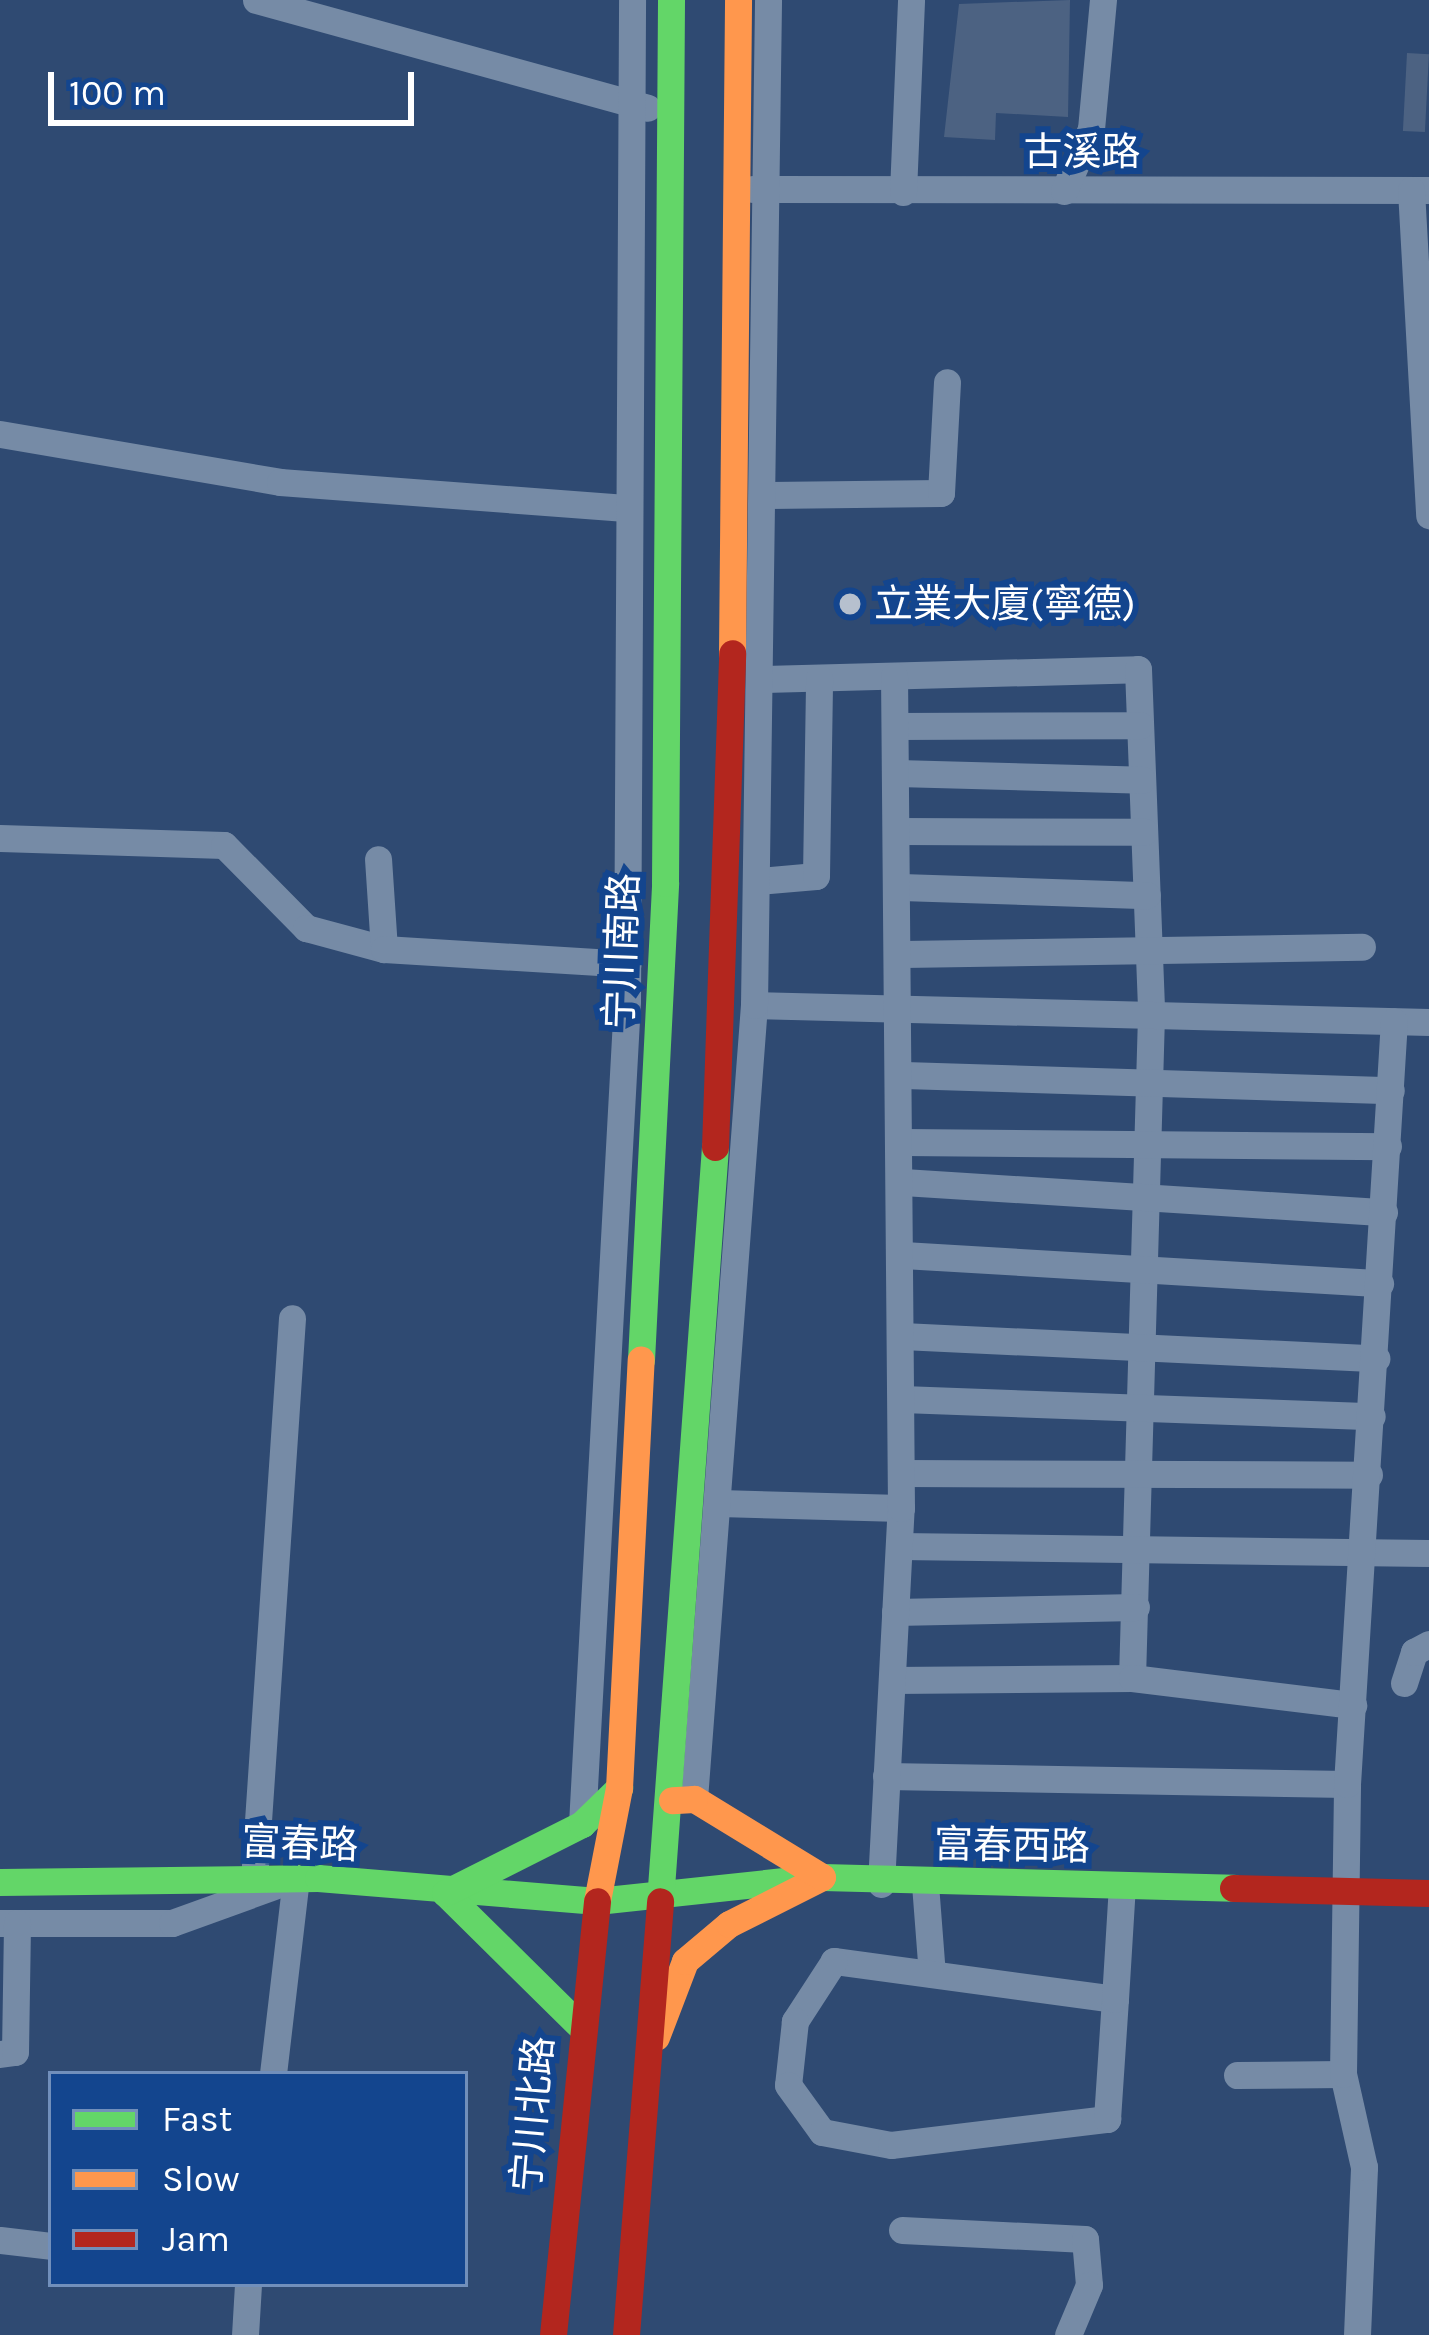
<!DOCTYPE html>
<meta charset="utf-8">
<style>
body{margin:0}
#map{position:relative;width:1429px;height:2335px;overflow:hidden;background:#2f4a72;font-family:Karla,"Noto Sans SC",sans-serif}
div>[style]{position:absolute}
.building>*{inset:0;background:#4c6282;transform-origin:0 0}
.street>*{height:27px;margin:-13.5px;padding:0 13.5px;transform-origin:13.5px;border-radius:13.5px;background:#768ba6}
.fast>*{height:27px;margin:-13.5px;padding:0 13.5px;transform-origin:13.5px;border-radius:13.5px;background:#63d668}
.slow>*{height:27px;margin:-13.5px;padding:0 13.5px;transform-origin:13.5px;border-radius:13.5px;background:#ff974d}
.jam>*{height:27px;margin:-13.5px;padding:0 13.5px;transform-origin:13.5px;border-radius:13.5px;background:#b3261e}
.dots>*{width:33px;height:33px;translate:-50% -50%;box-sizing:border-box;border:6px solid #13458e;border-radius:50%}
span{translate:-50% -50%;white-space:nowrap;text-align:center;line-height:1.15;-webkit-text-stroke:12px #13458e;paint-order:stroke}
.street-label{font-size:39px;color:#fff}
.poi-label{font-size:39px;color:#fff}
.left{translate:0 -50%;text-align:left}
.legend{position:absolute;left:48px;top:2071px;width:420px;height:216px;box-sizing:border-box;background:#13458e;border:3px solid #718fbb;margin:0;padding:15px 21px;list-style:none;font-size:36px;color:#fff}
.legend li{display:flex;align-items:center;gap:24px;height:60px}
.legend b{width:60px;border:3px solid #718fbb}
.scale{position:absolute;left:48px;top:72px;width:366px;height:54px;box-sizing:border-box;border:6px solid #fff;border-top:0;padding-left:15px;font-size:36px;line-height:42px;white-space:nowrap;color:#fff;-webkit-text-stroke:9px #13458e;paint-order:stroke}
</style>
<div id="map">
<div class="building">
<div style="clip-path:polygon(1070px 0,1068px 117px,996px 113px,995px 140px,944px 137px,959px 4px)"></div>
<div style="left:1407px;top:53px;width:22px;height:78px;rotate:3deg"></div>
</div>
<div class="street">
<div style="left:256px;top:0;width:406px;rotate:15.4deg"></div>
<div style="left:753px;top:189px;width:676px;rotate:0.08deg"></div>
<div style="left:1411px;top:190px;width:326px;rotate:86.8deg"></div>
<div style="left:1064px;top:191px;width:68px;rotate:-66.5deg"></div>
<div style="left:1091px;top:129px;width:130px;rotate:-84.7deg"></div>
<div style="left:903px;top:192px;width:192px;rotate:-87.6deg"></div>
<div style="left:0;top:434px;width:284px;rotate:9.7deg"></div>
<div style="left:280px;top:482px;width:350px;rotate:4.3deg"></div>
<div style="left:768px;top:495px;width:173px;rotate:-0.7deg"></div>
<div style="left:941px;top:493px;width:111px;rotate:-86.9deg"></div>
<div style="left:764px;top:679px;width:374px;rotate:-1.5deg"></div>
<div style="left:1138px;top:669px;width:346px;rotate:87.8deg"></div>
<div style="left:1151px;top:1015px;width:663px;rotate:91.64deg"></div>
<div style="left:895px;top:726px;width:245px;rotate:-0.2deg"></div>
<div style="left:897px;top:773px;width:245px;rotate:1.6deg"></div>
<div style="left:899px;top:831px;width:245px;rotate:0.2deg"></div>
<div style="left:0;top:838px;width:224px;rotate:1.8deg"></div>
<div style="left:224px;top:845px;width:117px;rotate:45.3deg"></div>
<div style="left:306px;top:928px;width:81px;rotate:15.1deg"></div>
<div style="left:384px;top:949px;width:90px;rotate:-93.8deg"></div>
<div style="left:759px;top:881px;width:57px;rotate:-5deg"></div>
<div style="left:816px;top:876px;width:198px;rotate:-89.1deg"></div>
<div style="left:901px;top:887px;width:246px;rotate:1.9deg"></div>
<div style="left:384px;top:949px;width:244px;rotate:3.5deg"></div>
<div style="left:903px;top:954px;width:459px;rotate:-0.9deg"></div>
<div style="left:754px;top:1005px;width:675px;rotate:1.44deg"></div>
<div style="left:904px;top:1075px;width:487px;rotate:1.8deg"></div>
<div style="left:903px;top:1142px;width:485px;rotate:0.5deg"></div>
<div style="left:903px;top:1182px;width:482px;rotate:3.6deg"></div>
<div style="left:903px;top:1255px;width:478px;rotate:3.4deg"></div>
<div style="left:902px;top:1336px;width:475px;rotate:2.7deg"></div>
<div style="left:902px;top:1399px;width:470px;rotate:2.1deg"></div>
<div style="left:901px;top:1473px;width:468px;rotate:0.2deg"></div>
<div style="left:719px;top:1503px;width:182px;rotate:1.6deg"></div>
<div style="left:899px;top:1546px;width:530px;rotate:0.76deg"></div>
<div style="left:895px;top:1612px;width:241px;rotate:-1.2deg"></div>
<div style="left:892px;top:1680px;width:240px;rotate:-0.5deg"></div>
<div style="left:1132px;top:1678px;width:223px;rotate:7deg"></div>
<div style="left:1404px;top:1683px;width:33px;rotate:-72deg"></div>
<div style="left:1414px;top:1652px;width:17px;rotate:-28deg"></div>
<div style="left:886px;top:1776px;width:461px;rotate:1deg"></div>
<div style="left:694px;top:1799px;width:796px;rotate:-85.68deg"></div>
<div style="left:754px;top:1005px;width:1005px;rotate:-89.2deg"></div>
<div style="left:582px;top:1824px;width:824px;rotate:-86.87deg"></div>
<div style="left:627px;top:1001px;width:1001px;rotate:-89.71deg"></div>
<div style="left:254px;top:1880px;width:563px;rotate:-86.13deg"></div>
<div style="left:881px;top:1884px;width:377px;rotate:-87deg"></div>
<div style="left:901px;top:1508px;width:832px;rotate:-90.48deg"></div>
<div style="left:925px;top:1884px;width:90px;rotate:85.6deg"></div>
<div style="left:0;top:1923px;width:172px"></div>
<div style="left:172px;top:1923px;width:132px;rotate:-19.9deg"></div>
<div style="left:296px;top:1878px;width:197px;rotate:96.7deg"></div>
<div style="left:1115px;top:1999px;width:284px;rotate:-172.3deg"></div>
<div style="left:834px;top:1961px;width:72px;rotate:123deg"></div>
<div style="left:795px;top:2021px;width:64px;rotate:96.2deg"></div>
<div style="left:788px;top:2085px;width:58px;rotate:54.1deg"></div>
<div style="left:822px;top:2132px;width:70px;rotate:10.7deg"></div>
<div style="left:891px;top:2145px;width:218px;rotate:-6.9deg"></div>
<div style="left:1107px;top:2119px;width:120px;rotate:-86.2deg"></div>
<div style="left:1115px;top:1999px;width:113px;rotate:-86.5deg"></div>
<div style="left:0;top:2054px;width:15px;rotate:-8deg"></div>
<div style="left:15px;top:2052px;width:129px;rotate:-89.1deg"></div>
<div style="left:1237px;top:2075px;width:106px;rotate:-0.5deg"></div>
<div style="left:902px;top:2230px;width:183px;rotate:2.8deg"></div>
<div style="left:1085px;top:2239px;width:46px;rotate:85deg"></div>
<div style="left:1089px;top:2285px;width:54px;rotate:112.8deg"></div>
<div style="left:0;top:2240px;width:51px;rotate:6.7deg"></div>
<div style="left:245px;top:2335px;width:51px;rotate:-86.6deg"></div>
<div style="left:1357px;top:2335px;width:168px;rotate:-87.6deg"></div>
<div style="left:1364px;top:2167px;width:95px;rotate:-102.7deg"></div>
<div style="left:1343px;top:2074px;width:290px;rotate:-89.2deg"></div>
<div style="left:1347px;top:1784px;width:764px;rotate:-86.48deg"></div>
</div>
<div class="fast">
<div style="left:641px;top:1360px;width:478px;rotate:-87.1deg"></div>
<div style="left:665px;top:883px;width:883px;rotate:-89.61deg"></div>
<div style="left:0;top:1882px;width:318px;rotate:-0.7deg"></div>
<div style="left:318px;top:1878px;width:280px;rotate:4.7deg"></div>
<div style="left:597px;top:1901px;width:226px;rotate:-6.1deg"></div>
<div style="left:822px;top:1877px;width:411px;rotate:1.5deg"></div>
<div style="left:660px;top:1901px;width:756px;rotate:-85.83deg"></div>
<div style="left:579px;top:2025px;width:188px;rotate:-135.4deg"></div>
<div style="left:445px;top:1893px;width:153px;rotate:-26.7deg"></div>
<div style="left:582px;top:1824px;width:52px;rotate:-44.2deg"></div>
</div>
<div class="slow">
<div style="left:732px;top:653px;width:653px;rotate:-89.47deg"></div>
<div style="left:597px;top:1901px;width:115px;rotate:-79deg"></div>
<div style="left:619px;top:1788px;width:429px;rotate:-87.1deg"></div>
<div style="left:656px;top:2037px;width:81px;rotate:-69.1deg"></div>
<div style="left:685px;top:1961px;width:57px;rotate:-40.1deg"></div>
<div style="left:729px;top:1924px;width:104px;rotate:-26.8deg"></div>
<div style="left:822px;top:1877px;width:150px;rotate:-148.6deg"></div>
<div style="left:694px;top:1799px;width:22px;rotate:177deg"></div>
</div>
<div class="jam">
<div style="left:715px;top:1147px;width:494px;rotate:-88deg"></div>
<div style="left:1233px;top:1888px;width:196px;rotate:1.5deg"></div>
<div style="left:553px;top:2335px;width:436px;rotate:-84.2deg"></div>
<div style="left:626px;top:2335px;width:435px;rotate:-85.5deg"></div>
</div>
<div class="dots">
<div style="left:850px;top:604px;background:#b6c0ce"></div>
</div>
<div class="street-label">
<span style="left:1082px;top:152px">古溪路</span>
<span style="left:622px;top:951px;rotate:-88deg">宁川南路</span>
<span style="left:300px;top:1844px;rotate:2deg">富春路</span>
<span style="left:1012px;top:1846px;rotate:1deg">富春西路</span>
<span style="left:533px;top:2114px;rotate:-85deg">宁川北路</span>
</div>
<div class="poi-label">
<span class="left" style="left:874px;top:604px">立業大廈(寧德)</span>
</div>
<ul class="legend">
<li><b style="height:15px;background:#63d668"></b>Fast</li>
<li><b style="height:15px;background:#ff974d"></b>Slow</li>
<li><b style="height:15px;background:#b3261e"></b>Jam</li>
</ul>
<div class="scale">100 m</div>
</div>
